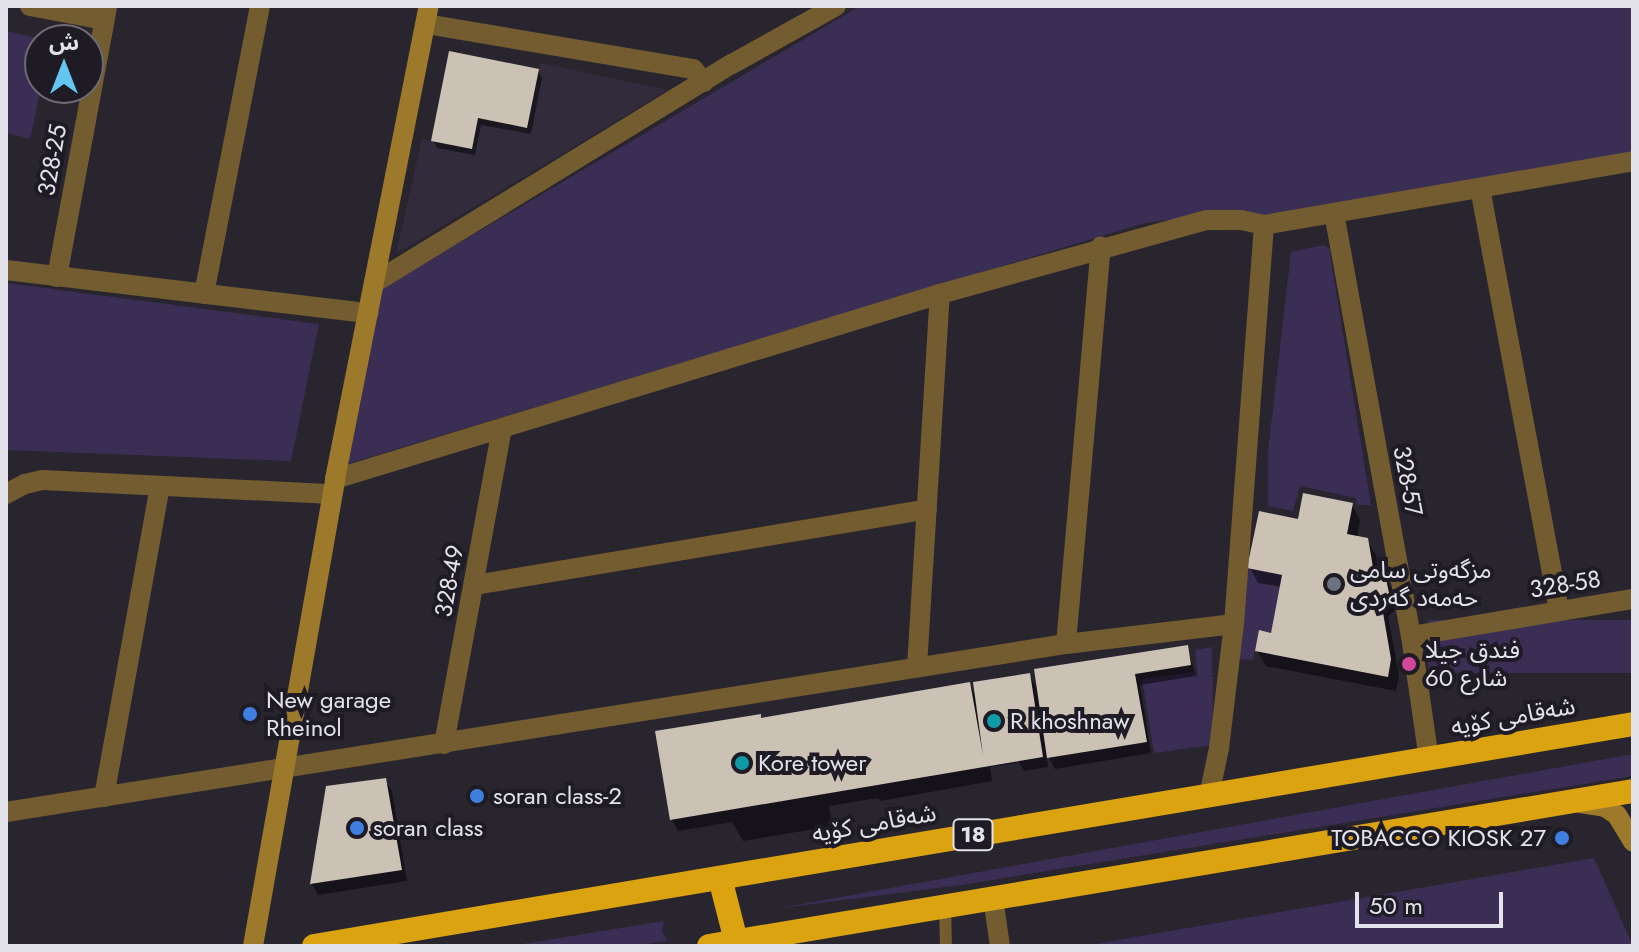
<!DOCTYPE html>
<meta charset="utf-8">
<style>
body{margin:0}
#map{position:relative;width:1639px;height:952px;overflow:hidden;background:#28252f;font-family:Jost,"Noto Sans Arabic",sans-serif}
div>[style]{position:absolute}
.built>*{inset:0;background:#312b3c}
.green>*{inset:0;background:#3b2e54;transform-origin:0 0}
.shadow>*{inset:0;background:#0007}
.building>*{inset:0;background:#cbc2b5}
.lane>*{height:12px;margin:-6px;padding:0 6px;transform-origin:6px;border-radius:6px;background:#725c30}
.street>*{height:20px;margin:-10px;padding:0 10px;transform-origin:10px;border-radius:10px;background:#725c30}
.secondary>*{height:20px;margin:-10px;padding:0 10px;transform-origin:10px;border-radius:10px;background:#9d792c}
.highway>*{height:24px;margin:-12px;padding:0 12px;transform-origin:12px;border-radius:12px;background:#dca311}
.dots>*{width:22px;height:22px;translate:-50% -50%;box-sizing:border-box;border:4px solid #1e1b25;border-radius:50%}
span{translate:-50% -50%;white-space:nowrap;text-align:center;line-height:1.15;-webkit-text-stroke:8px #1e1b25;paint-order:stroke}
.shield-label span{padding:2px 6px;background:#1e1b25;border:2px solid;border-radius:6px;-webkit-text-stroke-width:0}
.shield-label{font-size:22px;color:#e3e1e9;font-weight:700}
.street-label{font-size:24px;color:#e3e1e9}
.poi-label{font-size:24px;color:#e3e1e9}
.left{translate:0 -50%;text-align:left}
.right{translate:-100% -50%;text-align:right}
.frame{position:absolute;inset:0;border:8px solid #e3e1e9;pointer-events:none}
.north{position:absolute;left:24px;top:24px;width:80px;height:80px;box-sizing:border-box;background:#1e1b25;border:2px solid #6d6a73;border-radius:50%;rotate:0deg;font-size:22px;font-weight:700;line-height:32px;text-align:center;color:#e3e1e9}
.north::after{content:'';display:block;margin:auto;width:28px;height:36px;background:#64c5ee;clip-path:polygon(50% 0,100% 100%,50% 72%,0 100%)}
.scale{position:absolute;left:1355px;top:892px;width:148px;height:36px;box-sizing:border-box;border:4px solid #e3e1e9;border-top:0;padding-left:10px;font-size:24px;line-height:28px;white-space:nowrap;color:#e3e1e9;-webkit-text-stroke:6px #1e1b25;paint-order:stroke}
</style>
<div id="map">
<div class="built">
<div style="clip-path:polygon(540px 63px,668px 90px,396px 254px,422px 139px,431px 141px,478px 118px,527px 128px)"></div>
</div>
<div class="green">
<div style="clip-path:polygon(860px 6px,1633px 6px,1633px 154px,1258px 227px,1237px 212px,1145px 223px,347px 464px,380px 290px)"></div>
<div style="clip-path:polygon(6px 31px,47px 40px,40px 40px,41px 88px,30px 139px,6px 133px)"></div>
<div style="clip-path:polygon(1324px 245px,1329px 248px,1371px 505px,1357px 505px,1356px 498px,1300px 486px,1293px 511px,1268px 506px,1268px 452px,1291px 252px)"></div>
<div style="clip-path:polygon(6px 283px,319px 324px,291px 461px,6px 450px)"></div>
<div style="clip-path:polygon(1247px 568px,1282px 575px,1271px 633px,1259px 631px,1253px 660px,1239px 659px)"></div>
<div style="left:1633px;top:620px;width:53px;height:205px;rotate:90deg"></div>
<div style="clip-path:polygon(1212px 647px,1212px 676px,1206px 677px,1213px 677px,1212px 745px,1154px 753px,1142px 679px,1194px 672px,1198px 678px,1195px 650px)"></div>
<div style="clip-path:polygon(1633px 754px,1633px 776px,961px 885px,774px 909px)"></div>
<div style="clip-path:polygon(1594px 858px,1633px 946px,1083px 946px)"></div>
<div style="clip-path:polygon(664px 921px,662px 931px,667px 941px,632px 946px,510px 946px)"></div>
</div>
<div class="shadow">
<div style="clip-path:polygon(538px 70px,542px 78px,531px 134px,481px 125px,475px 155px,437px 148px,433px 140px)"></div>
<div style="clip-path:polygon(1352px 505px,1360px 520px,1357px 538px,1367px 540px,1376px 555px,1379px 576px,1384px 576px,1393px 591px,1396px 609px,1388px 616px,1399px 675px,1396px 691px,1266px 666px,1257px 651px,1273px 635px,1282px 587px,1258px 583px,1250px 568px,1299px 521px)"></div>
<div style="clip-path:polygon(1187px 647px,1196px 676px,1140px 685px,1151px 753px,1055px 769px,1046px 752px,1048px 767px,1024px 771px,1016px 757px,1016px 763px,990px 767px,992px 781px,880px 801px,878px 798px,829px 806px,832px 826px,743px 841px,732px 822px,678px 831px,672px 820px,658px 732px,801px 714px,969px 684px,978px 700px,1029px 675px,1039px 691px)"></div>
<div style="clip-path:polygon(385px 780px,392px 791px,407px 881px,318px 895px,312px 884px,328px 787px)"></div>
</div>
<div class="building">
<div style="clip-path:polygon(449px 51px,539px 69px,527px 128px,478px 118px,472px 149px,431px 141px)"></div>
<div style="clip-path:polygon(1303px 493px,1353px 503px,1347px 534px,1368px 538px,1374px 573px,1385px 574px,1389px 593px,1381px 601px,1391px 659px,1388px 677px,1255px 651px,1259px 630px,1271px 633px,1282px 575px,1247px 568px,1259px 511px,1298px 519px)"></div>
<div style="clip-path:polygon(1188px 645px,1191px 665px,1135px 674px,1147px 742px,1047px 758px,1034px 669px)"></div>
<div style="clip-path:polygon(1030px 673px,1043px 757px,670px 820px,655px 731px,761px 714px,761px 718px,970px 682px,983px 755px,973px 682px)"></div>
<div style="clip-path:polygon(386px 778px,402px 870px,310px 884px,326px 786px)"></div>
</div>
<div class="lane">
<div style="left:945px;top:906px;width:40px;rotate:88.6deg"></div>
</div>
<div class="street">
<div style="left:30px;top:6px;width:75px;rotate:10.7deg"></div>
<div style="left:426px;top:24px;width:271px;rotate:9.6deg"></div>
<div style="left:693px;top:69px;width:17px;rotate:50deg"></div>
<div style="left:1480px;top:188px;width:430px;rotate:79.4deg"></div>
<div style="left:1334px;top:213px;width:430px;rotate:79.7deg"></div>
<div style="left:1411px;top:636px;width:124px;rotate:81.7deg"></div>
<div style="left:6px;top:270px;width:365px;rotate:6.8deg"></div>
<div style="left:57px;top:277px;width:276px;rotate:-79.5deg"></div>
<div style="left:374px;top:283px;width:420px;rotate:-31.5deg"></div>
<div style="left:732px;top:64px;width:119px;rotate:-29.1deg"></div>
<div style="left:204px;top:294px;width:293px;rotate:-79deg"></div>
<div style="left:335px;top:479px;width:633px;rotate:-17deg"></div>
<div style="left:940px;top:294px;width:277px;rotate:-15.5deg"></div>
<div style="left:1207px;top:220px;width:34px"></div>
<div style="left:1241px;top:220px;width:24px;rotate:12deg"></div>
<div style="left:1264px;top:225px;width:375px;rotate:-9.8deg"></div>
<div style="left:6px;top:494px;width:21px;rotate:-28deg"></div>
<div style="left:25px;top:484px;width:18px;rotate:-13deg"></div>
<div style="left:43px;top:480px;width:289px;rotate:2.8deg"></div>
<div style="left:475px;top:585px;width:458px;rotate:-9.5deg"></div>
<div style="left:1411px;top:636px;width:225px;rotate:-9.5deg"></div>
<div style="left:1066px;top:644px;width:399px;rotate:-85deg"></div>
<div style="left:917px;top:667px;width:374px;rotate:-86.5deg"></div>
<div style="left:444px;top:744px;width:321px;rotate:-79.6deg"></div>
<div style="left:1209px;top:796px;width:49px;rotate:-78.2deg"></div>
<div style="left:1219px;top:748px;width:125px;rotate:-83.1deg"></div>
<div style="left:1234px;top:624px;width:400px;rotate:-85.7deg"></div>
<div style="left:104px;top:797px;width:316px;rotate:-79.8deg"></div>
<div style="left:6px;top:812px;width:1073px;rotate:-9.01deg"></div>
<div style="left:1066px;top:644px;width:169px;rotate:-6.8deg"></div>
<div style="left:993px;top:898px;width:49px;rotate:81.7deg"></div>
</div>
<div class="secondary">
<div style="left:1581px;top:803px;width:24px;rotate:9deg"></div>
<div style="left:1605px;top:807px;width:14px;rotate:34deg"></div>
<div style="left:1617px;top:815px;width:31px;rotate:59deg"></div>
<div style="left:253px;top:946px;width:474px;rotate:-80deg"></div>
<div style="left:335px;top:479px;width:482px;rotate:-78.8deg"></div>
</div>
<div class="highway">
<div style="left:720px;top:878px;width:65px;rotate:75.7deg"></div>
<div style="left:314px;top:946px;width:1338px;rotate:-9.55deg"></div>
<div style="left:709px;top:946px;width:937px;rotate:-9.52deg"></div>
</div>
<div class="dots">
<div style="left:1334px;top:584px;background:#6b7280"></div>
<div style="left:1409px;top:664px;background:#d1479c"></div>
<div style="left:250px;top:714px;background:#3f7fe0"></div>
<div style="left:994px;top:721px;background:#0f9aa8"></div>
<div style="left:742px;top:763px;background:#0f9aa8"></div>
<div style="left:477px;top:796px;background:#3f7fe0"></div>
<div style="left:357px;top:828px;background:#3f7fe0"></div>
<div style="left:1562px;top:838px;background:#3f7fe0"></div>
</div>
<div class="shield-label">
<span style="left:973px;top:835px">18</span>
</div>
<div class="street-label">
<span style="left:52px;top:160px;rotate:-80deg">328-25</span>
<span style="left:1408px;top:481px;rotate:79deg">328-57</span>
<span style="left:449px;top:581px;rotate:-80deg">328-49</span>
<span style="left:1565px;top:584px;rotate:-9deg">328-58</span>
<span style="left:1513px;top:716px;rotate:-10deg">شەقامی کۆیە</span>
<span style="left:874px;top:823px;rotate:-10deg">شەقامی کۆیە</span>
</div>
<div class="poi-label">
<span class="left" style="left:1350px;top:584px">مزگەوتی سامی<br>حەمەد گەردی</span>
<span class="left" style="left:1425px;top:664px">فندق جيلا<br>شارع 60</span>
<span class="left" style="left:266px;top:714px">New garage<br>Rheinol</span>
<span class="left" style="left:1010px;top:721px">R khoshnaw</span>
<span class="left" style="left:758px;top:763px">Kore tower</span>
<span class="left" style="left:493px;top:796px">soran class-2</span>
<span class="left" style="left:373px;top:828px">soran class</span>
<span class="right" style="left:1546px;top:838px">TOBACCO KIOSK 27</span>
</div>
<div class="frame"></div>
<div class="north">ش</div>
<div class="scale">50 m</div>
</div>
